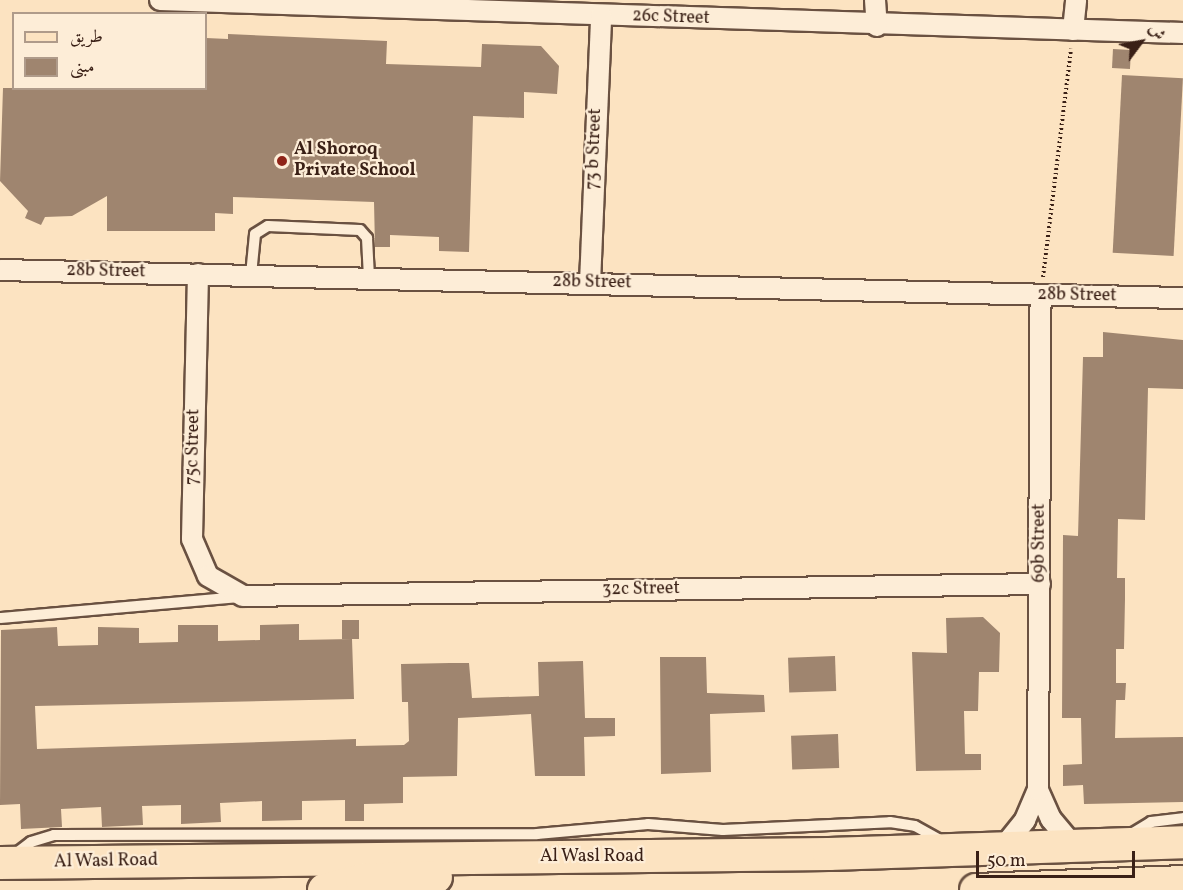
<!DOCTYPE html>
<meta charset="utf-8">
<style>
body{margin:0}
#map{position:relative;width:1183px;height:890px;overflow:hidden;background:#fce3c1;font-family:Vollkorn,Amiri,serif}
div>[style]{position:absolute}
.building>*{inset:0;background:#9f856f;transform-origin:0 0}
.path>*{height:4px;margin-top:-2px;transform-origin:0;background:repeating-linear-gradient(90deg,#3a2016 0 1.5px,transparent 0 4.5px)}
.roads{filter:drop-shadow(2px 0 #6a5141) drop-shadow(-2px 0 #6a5141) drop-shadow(0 2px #6a5141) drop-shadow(0 -2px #6a5141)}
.lane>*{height:10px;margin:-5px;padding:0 5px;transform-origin:5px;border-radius:5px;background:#fdedd7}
.street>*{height:20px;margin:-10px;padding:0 10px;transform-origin:10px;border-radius:10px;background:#fdedd7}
.primary>*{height:32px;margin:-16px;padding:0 16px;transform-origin:16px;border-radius:16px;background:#fce3c1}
.dots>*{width:16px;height:16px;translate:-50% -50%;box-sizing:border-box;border:3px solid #fdedd7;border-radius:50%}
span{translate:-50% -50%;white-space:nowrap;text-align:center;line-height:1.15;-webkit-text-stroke:4.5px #fdedd7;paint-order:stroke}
.street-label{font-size:18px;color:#3a2016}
.poi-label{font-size:18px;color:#3a2016;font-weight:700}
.left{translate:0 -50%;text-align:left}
.legend{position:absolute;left:12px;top:12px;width:195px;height:78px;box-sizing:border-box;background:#fdedd7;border:2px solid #af9b8a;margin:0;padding:8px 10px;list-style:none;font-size:18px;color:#3a2016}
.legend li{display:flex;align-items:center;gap:12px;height:30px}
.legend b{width:30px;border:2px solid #af9b8a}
.north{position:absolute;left:1111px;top:12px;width:60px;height:60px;-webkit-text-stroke:4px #fdedd7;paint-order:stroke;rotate:58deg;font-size:16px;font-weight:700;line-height:24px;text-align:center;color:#3a2016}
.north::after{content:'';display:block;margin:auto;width:21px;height:27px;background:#3a2016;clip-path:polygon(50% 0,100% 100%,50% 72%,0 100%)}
.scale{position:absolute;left:976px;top:851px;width:159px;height:27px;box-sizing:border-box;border:3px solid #3a2016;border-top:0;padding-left:8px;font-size:18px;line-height:21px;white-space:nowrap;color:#3a2016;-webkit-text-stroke:4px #fdedd7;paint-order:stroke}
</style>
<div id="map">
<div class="building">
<div style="clip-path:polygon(228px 34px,387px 41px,386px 64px,481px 67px,482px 44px,541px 46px,559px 66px,557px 94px,524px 92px,524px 118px,473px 116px,469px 252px,439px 251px,439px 237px,390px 235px,390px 247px,375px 247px,374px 202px,233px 197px,233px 214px,215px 213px,215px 231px,107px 231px,107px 196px,72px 216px,45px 217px,41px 225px,25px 218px,28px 211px,0 181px,3px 88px,206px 88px,206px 38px,228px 39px)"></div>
<div style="left:1113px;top:49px;width:18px;height:19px;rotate:3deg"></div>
<div style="left:1122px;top:75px;width:61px;height:178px;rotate:3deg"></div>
<div style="clip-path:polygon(1103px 332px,1183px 340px,1183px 389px,1148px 388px,1145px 520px,1118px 519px,1117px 578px,1125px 578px,1125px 599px,1124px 649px,1116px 649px,1116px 683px,1126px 683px,1125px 700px,1116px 700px,1115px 738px,1183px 737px,1183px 802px,1084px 804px,1083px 785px,1063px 786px,1063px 765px,1082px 764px,1081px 718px,1062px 718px,1063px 535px,1078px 536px,1083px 357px,1103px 357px)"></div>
<div style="clip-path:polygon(983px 617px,1000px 633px,999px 672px,979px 672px,978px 711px,964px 711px,965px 754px,981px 754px,981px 770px,916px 771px,912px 652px,947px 653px,946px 618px)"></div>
<div style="left:342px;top:620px;width:17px;height:19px"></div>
<div style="clip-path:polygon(299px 624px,299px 640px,352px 639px,354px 699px,35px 706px,37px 749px,356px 739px,356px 746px,404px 745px,409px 741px,408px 702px,402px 702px,401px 664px,450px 663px,469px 663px,472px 698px,539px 696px,538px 662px,583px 661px,585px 718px,615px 718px,615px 736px,584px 737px,585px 776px,535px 776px,531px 714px,458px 718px,457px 776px,403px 777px,403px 803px,364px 804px,364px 821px,345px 821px,345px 800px,302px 801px,302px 820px,262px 821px,262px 801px,220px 803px,221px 822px,181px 824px,181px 805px,142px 806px,143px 825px,102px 827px,101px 807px,61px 809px,62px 827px,21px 829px,20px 804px,0 805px,1px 630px,57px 627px,58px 646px,98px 645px,98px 627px,139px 628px,139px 643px,178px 642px,178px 625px,218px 625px,218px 641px,260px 640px,260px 625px)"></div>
<div style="left:835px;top:656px;width:35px;height:47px;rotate:88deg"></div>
<div style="clip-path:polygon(660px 657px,706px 657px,707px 693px,764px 695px,765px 712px,710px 714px,711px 772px,661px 774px)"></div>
<div style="left:838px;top:734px;width:34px;height:47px;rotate:88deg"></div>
</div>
<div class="path">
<div style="left:1043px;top:277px;width:230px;rotate:-83deg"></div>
</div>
<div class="roads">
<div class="lane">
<div style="left:251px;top:275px;width:41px;rotate:-84.4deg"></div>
<div style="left:255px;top:234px;width:15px;rotate:-32deg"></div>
<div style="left:268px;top:226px;width:92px;rotate:2.5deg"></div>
<div style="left:360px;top:230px;width:11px;rotate:49deg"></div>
<div style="left:367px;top:238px;width:40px;rotate:87.1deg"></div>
<div style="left:0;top:618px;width:241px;rotate:-5deg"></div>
<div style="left:1128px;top:836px;width:27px;rotate:-31deg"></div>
<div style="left:1151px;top:822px;width:32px;rotate:-7deg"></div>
<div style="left:14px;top:855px;width:21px;rotate:-37deg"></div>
<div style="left:31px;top:842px;width:24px;rotate:-17deg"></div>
<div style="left:54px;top:835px;width:483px;rotate:-0.1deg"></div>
<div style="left:537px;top:834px;width:111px;rotate:-5.1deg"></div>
<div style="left:648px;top:824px;width:75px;rotate:4.6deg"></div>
<div style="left:723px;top:830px;width:167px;rotate:-2.7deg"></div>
<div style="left:890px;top:822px;width:25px;rotate:9deg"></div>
<div style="left:915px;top:826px;width:33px;rotate:29deg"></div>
</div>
<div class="street">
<div style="left:160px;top:0;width:1024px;rotate:1.85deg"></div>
<div style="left:875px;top:0;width:26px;rotate:86deg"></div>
<div style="left:1073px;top:30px;width:30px;rotate:-84deg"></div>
<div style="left:0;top:270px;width:1183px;rotate:1.36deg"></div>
<div style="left:198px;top:274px;width:265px;rotate:91.3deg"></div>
<div style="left:192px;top:539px;width:40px;rotate:66.6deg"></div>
<div style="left:208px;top:576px;width:40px;rotate:29.7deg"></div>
<div style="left:243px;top:596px;width:797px;rotate:-0.86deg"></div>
<div style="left:590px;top:283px;width:268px;rotate:-87.6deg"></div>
<div style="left:1038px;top:790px;width:32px;rotate:66deg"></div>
<div style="left:1051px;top:819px;width:33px;rotate:50deg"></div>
<div style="left:1005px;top:845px;width:32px;rotate:-51deg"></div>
<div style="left:1025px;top:820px;width:33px;rotate:-67deg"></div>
<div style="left:1038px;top:790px;width:495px;rotate:-89.7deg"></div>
</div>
<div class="primary">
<div style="left:0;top:863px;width:829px;rotate:-0.62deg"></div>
<div style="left:829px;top:854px;width:354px;rotate:-1.9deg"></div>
<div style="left:324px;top:890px;width:39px;rotate:-15deg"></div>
<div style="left:362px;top:880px;width:74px;rotate:-2.3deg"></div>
<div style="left:976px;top:890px;width:207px;rotate:-2.2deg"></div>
</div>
</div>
<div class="dots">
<div style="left:282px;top:161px;background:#8f2418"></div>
</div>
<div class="street-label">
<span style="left:671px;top:18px;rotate:2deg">26c Street</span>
<span style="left:595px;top:149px;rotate:-88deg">73 b Street</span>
<span style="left:106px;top:272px;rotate:1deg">28b Street</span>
<span style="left:592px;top:283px;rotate:1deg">28b Street</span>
<span style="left:1077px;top:296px;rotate:1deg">28b Street</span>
<span style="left:194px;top:447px;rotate:-89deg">75c Street</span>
<span style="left:1040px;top:543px;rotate:-90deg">69b Street</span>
<span style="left:641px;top:590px;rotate:-1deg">32c Street</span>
<span style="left:592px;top:857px">Al Wasl Road</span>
<span style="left:106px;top:862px;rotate:-1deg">Al Wasl Road</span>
</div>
<div class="poi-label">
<span class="left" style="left:294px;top:161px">Al Shoroq<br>Private School</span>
</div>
<ul class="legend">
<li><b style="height:8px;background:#fce3c1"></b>طريق</li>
<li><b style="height:16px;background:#9f856f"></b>مبنى</li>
</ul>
<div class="north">ش</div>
<div class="scale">50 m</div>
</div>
